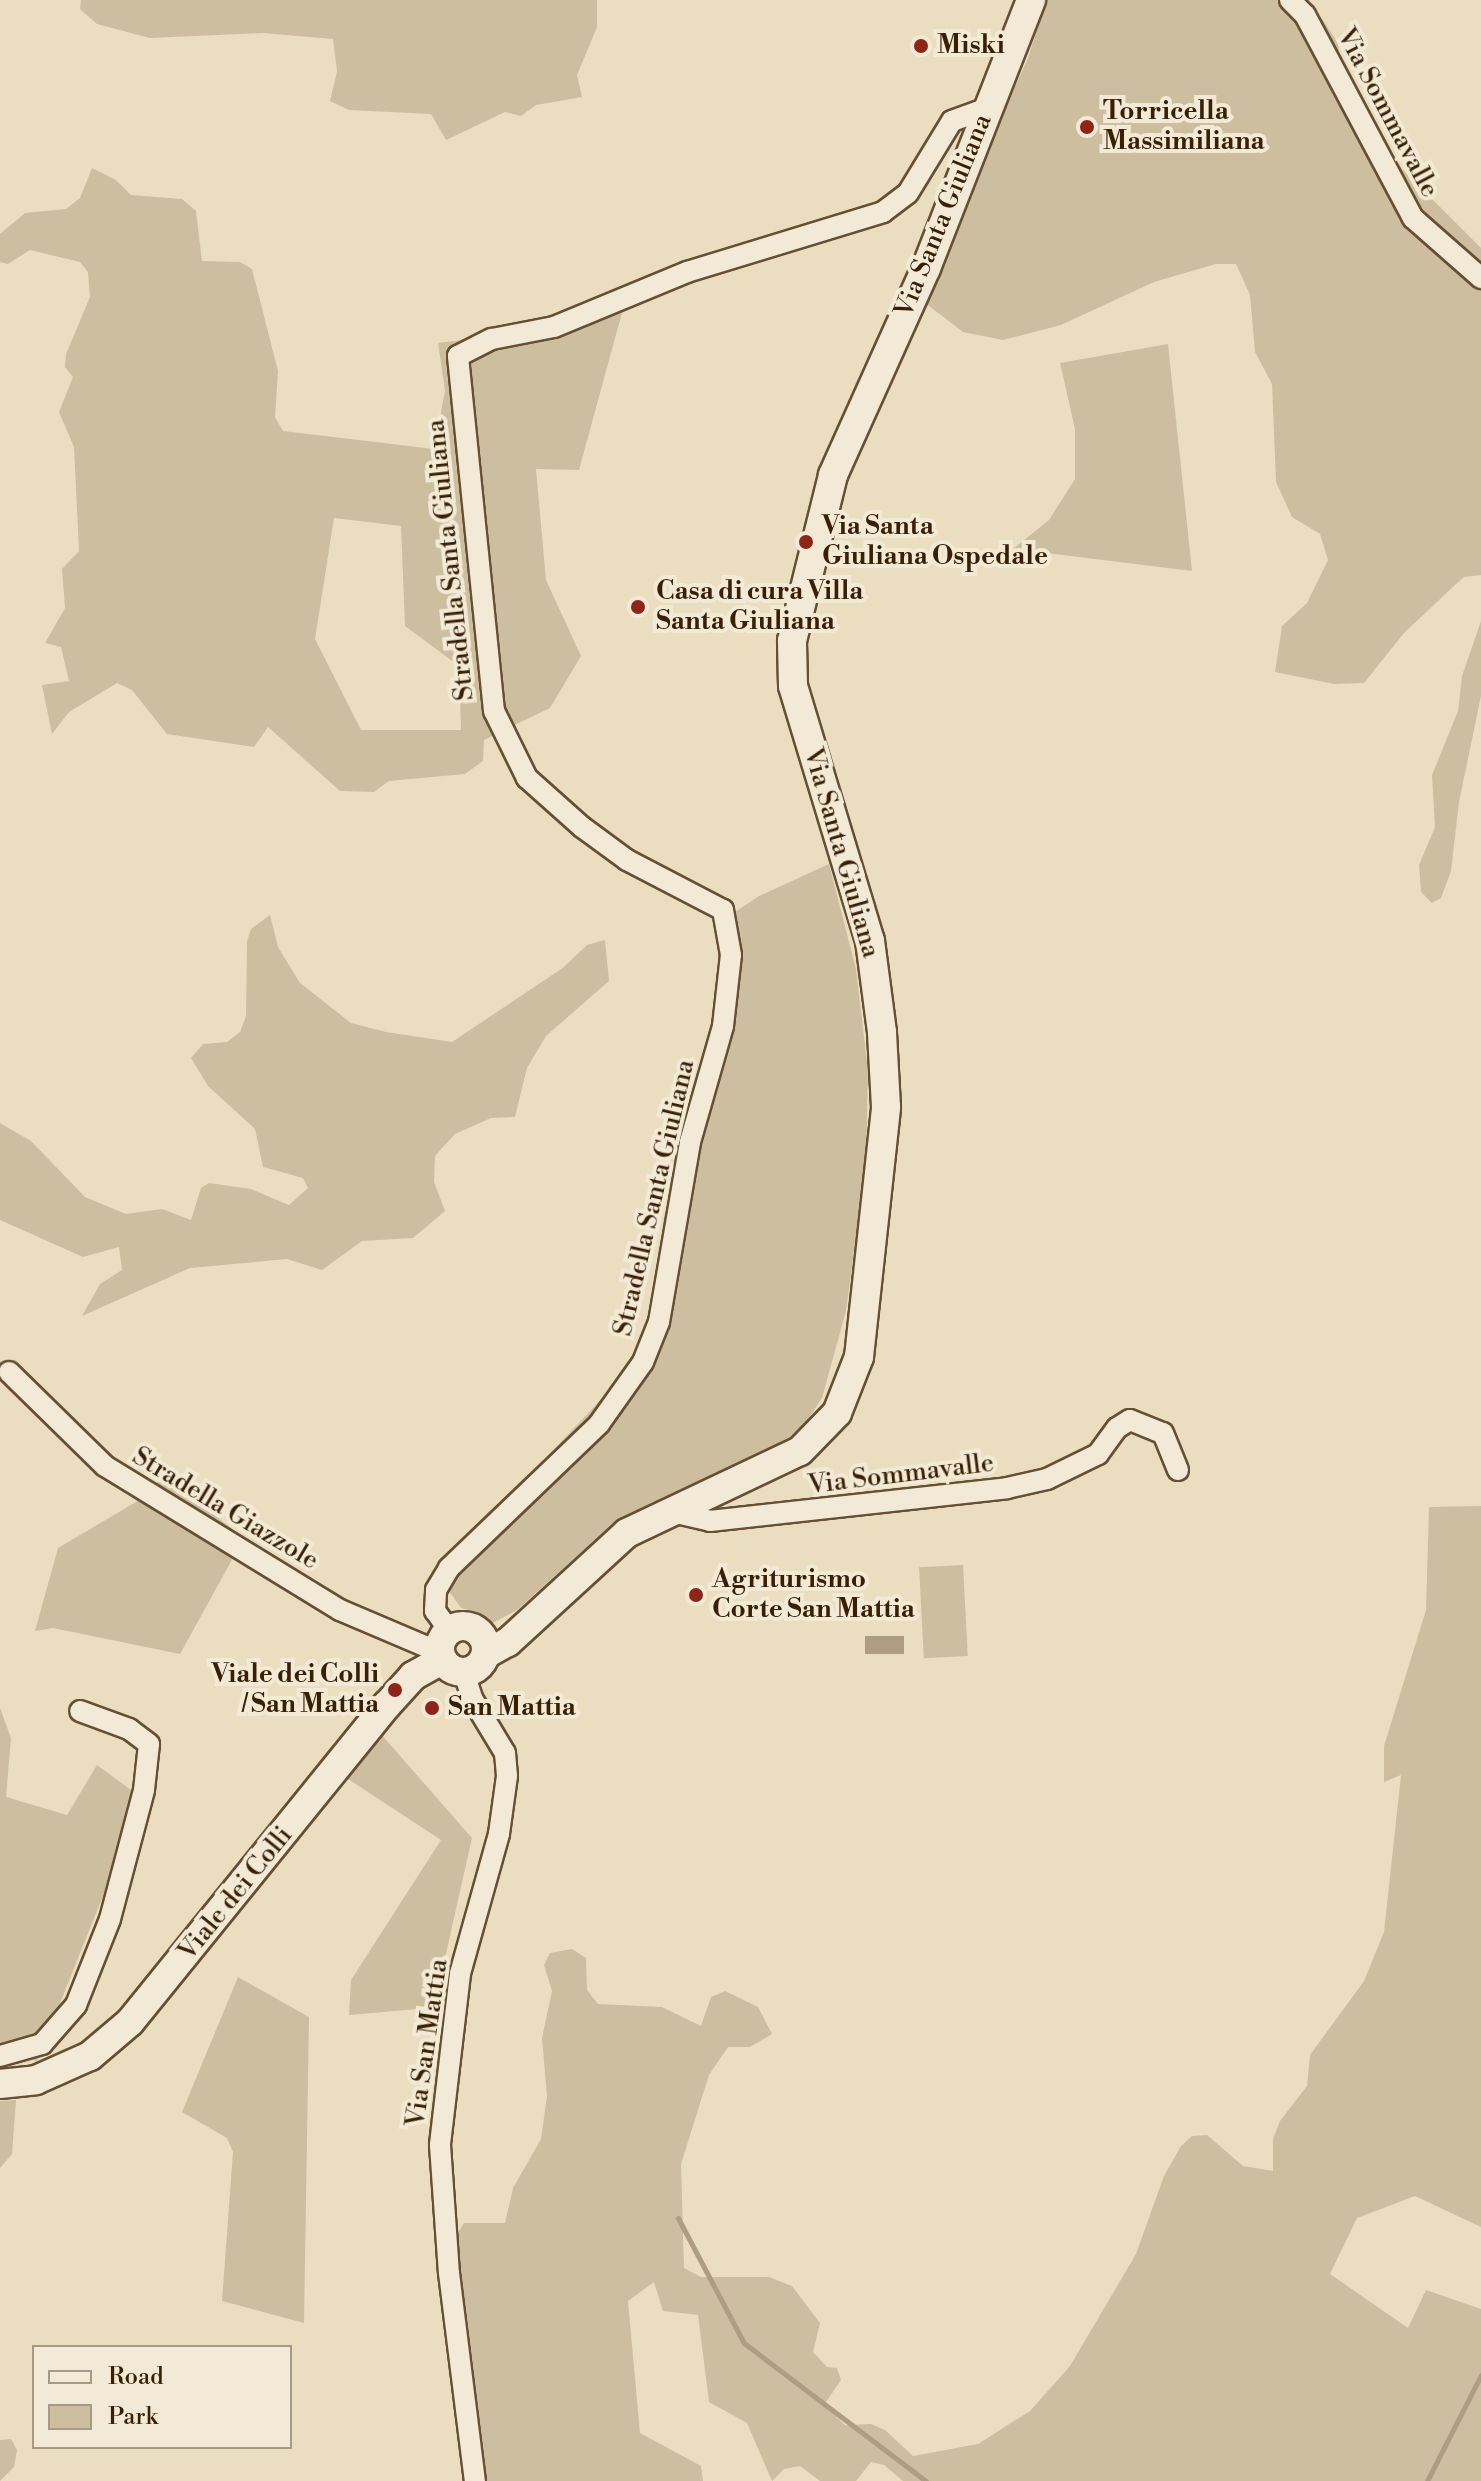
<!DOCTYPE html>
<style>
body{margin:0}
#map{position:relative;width:1481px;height:2481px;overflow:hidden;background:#ebdec0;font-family:"Libre Bodoni",serif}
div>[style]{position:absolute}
.green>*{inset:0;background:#cdbea0;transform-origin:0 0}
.water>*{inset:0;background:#ae9d80;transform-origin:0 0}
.stream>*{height:5px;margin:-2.5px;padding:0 2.5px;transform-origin:2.5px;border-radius:2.5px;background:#ae9d80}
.roads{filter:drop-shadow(2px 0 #664f32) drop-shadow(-2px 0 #664f32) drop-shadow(0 2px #664f32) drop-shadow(0 -2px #664f32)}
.street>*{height:20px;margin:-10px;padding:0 10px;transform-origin:10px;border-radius:10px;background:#f2ead6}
.secondary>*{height:28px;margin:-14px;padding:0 14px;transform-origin:14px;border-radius:14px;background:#f2ead6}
.secondary>.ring{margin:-14px;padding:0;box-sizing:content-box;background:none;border:28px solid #f2ead6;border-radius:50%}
.dots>*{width:22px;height:22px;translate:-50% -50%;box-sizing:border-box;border:4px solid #f2ead6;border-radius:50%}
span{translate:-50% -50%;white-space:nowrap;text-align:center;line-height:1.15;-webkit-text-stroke:8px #f2ead6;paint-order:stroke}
.poi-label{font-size:26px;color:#391f03;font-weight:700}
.left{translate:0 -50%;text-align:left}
.right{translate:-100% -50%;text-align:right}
.street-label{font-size:26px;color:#391f03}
.legend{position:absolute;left:32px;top:2345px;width:260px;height:104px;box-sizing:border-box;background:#f2ead6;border:2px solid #a89982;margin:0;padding:10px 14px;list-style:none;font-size:24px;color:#391f03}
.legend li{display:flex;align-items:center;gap:16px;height:40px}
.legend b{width:40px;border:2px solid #a89982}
</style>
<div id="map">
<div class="green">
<div style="clip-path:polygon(81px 0,597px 0,597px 27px,577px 75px,582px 97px,536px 105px,521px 116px,505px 112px,446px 140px,431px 114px,349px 110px,330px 101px,337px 71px,333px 39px,263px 33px,150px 38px,97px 24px,80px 9px)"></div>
<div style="clip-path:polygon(1046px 0,1301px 0,1323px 20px,1338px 43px,1342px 80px,1402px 169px,1481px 248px,1481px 575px,1464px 577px,1455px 585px,1404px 633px,1364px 683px,1334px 684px,1275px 672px,1282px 626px,1307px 603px,1328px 560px,1320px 534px,1292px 517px,1276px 482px,1272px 384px,1255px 352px,1250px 295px,1236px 264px,1216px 264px,1154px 282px,1061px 325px,1003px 340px,963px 332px,920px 299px,1028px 58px)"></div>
<div style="clip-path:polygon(evenodd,92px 168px,116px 180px,131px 195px,182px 199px,196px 211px,202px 261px,240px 262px,252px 269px,278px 371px,275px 417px,283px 431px,434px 449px,445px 391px,438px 343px,539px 331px,629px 287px,579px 470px,536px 469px,546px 580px,581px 656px,550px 708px,484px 740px,483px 761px,465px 774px,389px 781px,374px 792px,340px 791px,268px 727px,254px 747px,167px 734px,132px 690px,117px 683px,69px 712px,52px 734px,42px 685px,69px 681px,61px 647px,45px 643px,65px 608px,62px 569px,79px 551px,74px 447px,59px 412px,73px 377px,65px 367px,66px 354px,90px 297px,88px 272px,80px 262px,30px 250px,8px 264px,0 262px,0 234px,25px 213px,66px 209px,80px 198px,92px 168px,334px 518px,401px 526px,405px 626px,459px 666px,461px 730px,361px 730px,315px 639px,334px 518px)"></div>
<div style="clip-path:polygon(1168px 344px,1192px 571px,1013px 549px,1049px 520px,1075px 479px,1075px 429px,1060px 363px)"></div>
<div style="clip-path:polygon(1481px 621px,1481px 696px,1459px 802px,1451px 871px,1441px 898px,1432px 903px,1421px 892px,1419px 865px,1435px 827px,1432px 775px,1458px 711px,1462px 676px)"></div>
<div style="clip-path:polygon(829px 864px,856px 969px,868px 1071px,866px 1161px,846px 1311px,822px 1398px,802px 1428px,766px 1454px,641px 1508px,601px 1534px,517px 1610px,493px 1623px,481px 1613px,461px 1608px,437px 1574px,637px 1361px,649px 1327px,664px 1217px,695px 1107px,718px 996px,723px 920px,759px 896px)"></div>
<div style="clip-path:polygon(270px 915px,278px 947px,300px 983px,351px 1023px,386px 1032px,452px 1042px,564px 967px,587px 945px,605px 940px,609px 981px,546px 1036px,527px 1068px,515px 1117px,491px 1118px,455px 1134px,435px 1156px,434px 1182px,445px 1211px,413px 1238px,362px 1241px,322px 1270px,287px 1259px,190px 1268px,82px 1316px,100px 1284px,122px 1270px,119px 1247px,83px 1257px,0 1220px,0 1123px,31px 1141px,85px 1197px,126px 1214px,162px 1209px,191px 1220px,201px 1188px,209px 1183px,251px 1189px,289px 1205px,308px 1188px,303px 1178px,263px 1167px,255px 1129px,208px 1086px,191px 1058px,203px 1044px,227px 1042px,240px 1032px,246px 1016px,247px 941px,251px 929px)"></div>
<div style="clip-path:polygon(164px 1476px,244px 1538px,180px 1654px,53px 1628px,35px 1631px,58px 1548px,136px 1502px)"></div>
<div style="clip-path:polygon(1481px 1506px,1481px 2227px,1415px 2196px,1357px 2218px,1330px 2274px,1408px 2328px,1426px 2290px,1481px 2309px,1481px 2481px,903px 2481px,884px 2465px,871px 2462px,856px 2481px,820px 2481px,800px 2466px,784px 2469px,772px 2481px,747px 2423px,709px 2402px,698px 2315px,663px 2311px,654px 2282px,628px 2301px,640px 2433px,701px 2466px,703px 2481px,483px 2481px,443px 2256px,464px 2223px,505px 2223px,513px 2188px,541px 2139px,547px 2096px,542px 2038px,552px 1991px,544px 1965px,550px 1953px,572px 1949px,586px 1958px,587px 1990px,598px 2004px,662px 2007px,701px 2026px,711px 1997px,725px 1991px,758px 2007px,772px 2034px,750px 2047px,728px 2047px,709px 2075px,681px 2164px,684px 2268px,701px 2277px,769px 2277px,792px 2286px,820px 2323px,813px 2352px,827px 2367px,837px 2368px,841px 2380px,824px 2405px,845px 2425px,871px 2424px,885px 2430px,913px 2456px,978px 2444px,1030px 2411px,1070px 2366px,1136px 2254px,1164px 2176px,1181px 2146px,1192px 2136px,1207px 2135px,1243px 2166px,1273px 2171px,1273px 2139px,1280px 2121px,1307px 2086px,1310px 2055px,1364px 1981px,1384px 1932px,1401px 1775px,1384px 1782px,1384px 1746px,1426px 1610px,1429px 1507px)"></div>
<div style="left:963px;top:1565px;width:91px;height:44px;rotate:87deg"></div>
<div style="clip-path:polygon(0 1708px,11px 1738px,6px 1797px,67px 1815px,97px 1765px,142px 1798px,37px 2061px,0 2051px)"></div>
<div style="clip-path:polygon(381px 1734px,472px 1838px,439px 1985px,440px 2007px,349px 2015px,351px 1980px,441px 1840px,345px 1777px)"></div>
<div style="clip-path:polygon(238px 1977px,309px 2017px,304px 2323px,222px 2301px,233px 2152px,227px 2138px,182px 2112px)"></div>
<div style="clip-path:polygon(16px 2100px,12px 2154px,0 2168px,0 2101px)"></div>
<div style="clip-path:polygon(11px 2439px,17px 2450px,14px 2467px,0 2481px,0 2440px)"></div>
</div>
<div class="water">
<div style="left:904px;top:1636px;width:18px;height:39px;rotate:90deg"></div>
</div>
<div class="stream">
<div style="left:678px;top:2218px;width:141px;rotate:62.2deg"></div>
<div style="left:744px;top:2343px;width:228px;rotate:37.2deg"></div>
<div style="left:1427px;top:2481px;width:119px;rotate:-63deg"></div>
</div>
<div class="roads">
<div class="street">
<div style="left:1290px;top:0;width:21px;rotate:45deg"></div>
<div style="left:1305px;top:15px;width:230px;rotate:62deg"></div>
<div style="left:1413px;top:218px;width:91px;rotate:41.4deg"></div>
<div style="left:9px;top:1372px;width:134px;rotate:44.4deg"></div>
<div style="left:105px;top:1466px;width:276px;rotate:31.5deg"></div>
<div style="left:340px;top:1610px;width:108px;rotate:23deg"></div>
<div style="left:672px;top:1512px;width:39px;rotate:13deg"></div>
<div style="left:710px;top:1521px;width:299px;rotate:-6.3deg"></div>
<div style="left:1007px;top:1488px;width:41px;rotate:-12.7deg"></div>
<div style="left:1047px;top:1479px;width:57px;rotate:-26.1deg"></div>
<div style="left:1098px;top:1454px;width:32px;rotate:-54deg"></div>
<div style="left:1117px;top:1428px;width:15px;rotate:-32deg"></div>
<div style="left:1130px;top:1420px;width:35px;rotate:22deg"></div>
<div style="left:1163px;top:1433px;width:40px;rotate:68deg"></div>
<div style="left:449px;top:1630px;width:24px;rotate:-126deg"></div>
<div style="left:435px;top:1611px;width:21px;rotate:-87deg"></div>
<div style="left:436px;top:1590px;width:26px;rotate:-59deg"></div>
<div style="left:449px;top:1568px;width:208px;rotate:-43.8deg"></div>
<div style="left:599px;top:1424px;width:76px;rotate:-54.6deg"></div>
<div style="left:643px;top:1362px;width:43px;rotate:-68.2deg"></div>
<div style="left:659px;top:1322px;width:183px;rotate:-80.2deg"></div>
<div style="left:690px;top:1142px;width:121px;rotate:-74.1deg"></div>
<div style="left:723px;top:1026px;width:71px;rotate:-83.6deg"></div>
<div style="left:731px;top:955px;width:46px;rotate:-100.1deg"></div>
<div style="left:723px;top:910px;width:108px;rotate:-152.5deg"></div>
<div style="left:627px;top:860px;width:56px;rotate:-143.7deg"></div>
<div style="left:582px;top:827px;width:74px;rotate:-138.3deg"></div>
<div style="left:527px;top:778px;width:75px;rotate:-116.2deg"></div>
<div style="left:494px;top:711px;width:357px;rotate:-95.8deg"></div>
<div style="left:458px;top:356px;width:38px;rotate:-27deg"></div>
<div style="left:492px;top:339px;width:63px;rotate:-11deg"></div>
<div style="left:554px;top:327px;width:144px;rotate:-22.5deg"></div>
<div style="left:687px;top:272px;width:205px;rotate:-17deg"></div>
<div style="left:883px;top:212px;width:31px;rotate:-37deg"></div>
<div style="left:908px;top:193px;width:84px;rotate:-58.6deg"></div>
<div style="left:952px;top:121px;width:38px;rotate:-20deg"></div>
<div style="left:464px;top:1673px;width:28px;rotate:72deg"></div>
<div style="left:473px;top:1700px;width:62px;rotate:58.9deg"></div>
<div style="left:505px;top:1753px;width:23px;rotate:85deg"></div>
<div style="left:507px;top:1776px;width:59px;rotate:97.9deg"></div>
<div style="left:499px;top:1834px;width:145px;rotate:105.6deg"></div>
<div style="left:460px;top:1974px;width:172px;rotate:96.7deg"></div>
<div style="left:440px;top:2145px;width:128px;rotate:86deg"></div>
<div style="left:449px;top:2273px;width:210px;rotate:82.9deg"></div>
<div style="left:0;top:2056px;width:44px;rotate:-15.9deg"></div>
<div style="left:42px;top:2044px;width:52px;rotate:-48.9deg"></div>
<div style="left:76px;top:2005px;width:92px;rotate:-68.4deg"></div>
<div style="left:110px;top:1919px;width:133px;rotate:-75.2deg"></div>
<div style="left:144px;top:1790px;width:46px;rotate:-83.8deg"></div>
<div style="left:149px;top:1744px;width:25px;rotate:-143deg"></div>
<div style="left:129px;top:1729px;width:52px;rotate:-159.8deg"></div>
</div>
<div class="secondary">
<div class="ring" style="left:440px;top:1626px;width:18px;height:18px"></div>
<div style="left:486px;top:1654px;width:25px;rotate:-29deg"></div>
<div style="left:508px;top:1642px;width:161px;rotate:-42.5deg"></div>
<div style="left:627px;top:1533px;width:191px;rotate:-25.4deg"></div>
<div style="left:800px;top:1451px;width:53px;rotate:-45.8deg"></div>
<div style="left:837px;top:1413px;width:60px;rotate:-68.6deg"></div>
<div style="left:859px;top:1357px;width:251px;rotate:-83.8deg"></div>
<div style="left:886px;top:1107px;width:75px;rotate:-93.1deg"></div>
<div style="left:882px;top:1032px;width:92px;rotate:-97.5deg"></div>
<div style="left:870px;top:941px;width:266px;rotate:-106.8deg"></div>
<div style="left:793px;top:686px;width:45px;rotate:-91.3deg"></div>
<div style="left:792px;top:641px;width:171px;rotate:-76.1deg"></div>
<div style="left:833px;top:475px;width:227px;rotate:-65.8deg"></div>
<div style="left:926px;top:268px;width:288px;rotate:-68.6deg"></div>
<div style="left:0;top:2084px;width:36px;rotate:-6deg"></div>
<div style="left:36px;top:2080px;width:59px;rotate:-24deg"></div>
<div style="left:90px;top:2056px;width:52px;rotate:-40.4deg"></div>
<div style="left:130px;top:2022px;width:408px;rotate:-51deg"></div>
<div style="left:387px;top:1705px;width:39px;rotate:-48deg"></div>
<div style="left:413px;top:1676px;width:33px;rotate:-29deg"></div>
</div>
</div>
<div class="dots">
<div style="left:921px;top:46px;background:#8f2418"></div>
<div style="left:1087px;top:127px;background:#8f2418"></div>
<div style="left:806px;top:542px;background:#8f2418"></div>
<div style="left:638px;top:607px;background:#8f2418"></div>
<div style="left:696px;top:1595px;background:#8f2418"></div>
<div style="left:395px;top:1690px;background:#8f2418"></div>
<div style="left:432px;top:1708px;background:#8f2418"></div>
</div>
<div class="poi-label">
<span class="left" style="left:937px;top:46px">Miski</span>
<span class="left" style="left:1103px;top:127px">Torricella<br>Massimiliana</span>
<span class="left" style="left:822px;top:542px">Via Santa<br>Giuliana Ospedale</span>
<span class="left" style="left:656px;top:607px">Casa di cura Villa<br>Santa Giuliana</span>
<span class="left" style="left:712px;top:1595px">Agriturismo<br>Corte San Mattia</span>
<span class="right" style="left:379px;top:1690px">Viale dei Colli<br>/ San Mattia</span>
<span class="left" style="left:448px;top:1708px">San Mattia</span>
</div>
<div class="street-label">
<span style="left:1387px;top:113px;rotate:62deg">Via Sommavalle</span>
<span style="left:944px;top:216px;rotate:-68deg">Via Santa Giuliana</span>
<span style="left:451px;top:560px;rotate:-96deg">Stradella Santa Giuliana</span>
<span style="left:841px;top:853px;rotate:74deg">Via Santa Giuliana</span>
<span style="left:655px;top:1198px;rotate:-77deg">Stradella Santa Giuliana</span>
<span style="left:901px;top:1475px;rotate:-7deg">Via Sommavalle</span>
<span style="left:225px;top:1509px;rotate:31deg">Stradella Giazzole</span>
<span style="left:236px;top:1894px;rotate:-51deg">Viale dei Colli</span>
<span style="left:428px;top:2043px;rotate:-82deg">Via San Mattia</span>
</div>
<ul class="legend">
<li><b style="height:10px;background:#f2ead6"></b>Road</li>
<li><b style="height:22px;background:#cdbea0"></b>Park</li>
</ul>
</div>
